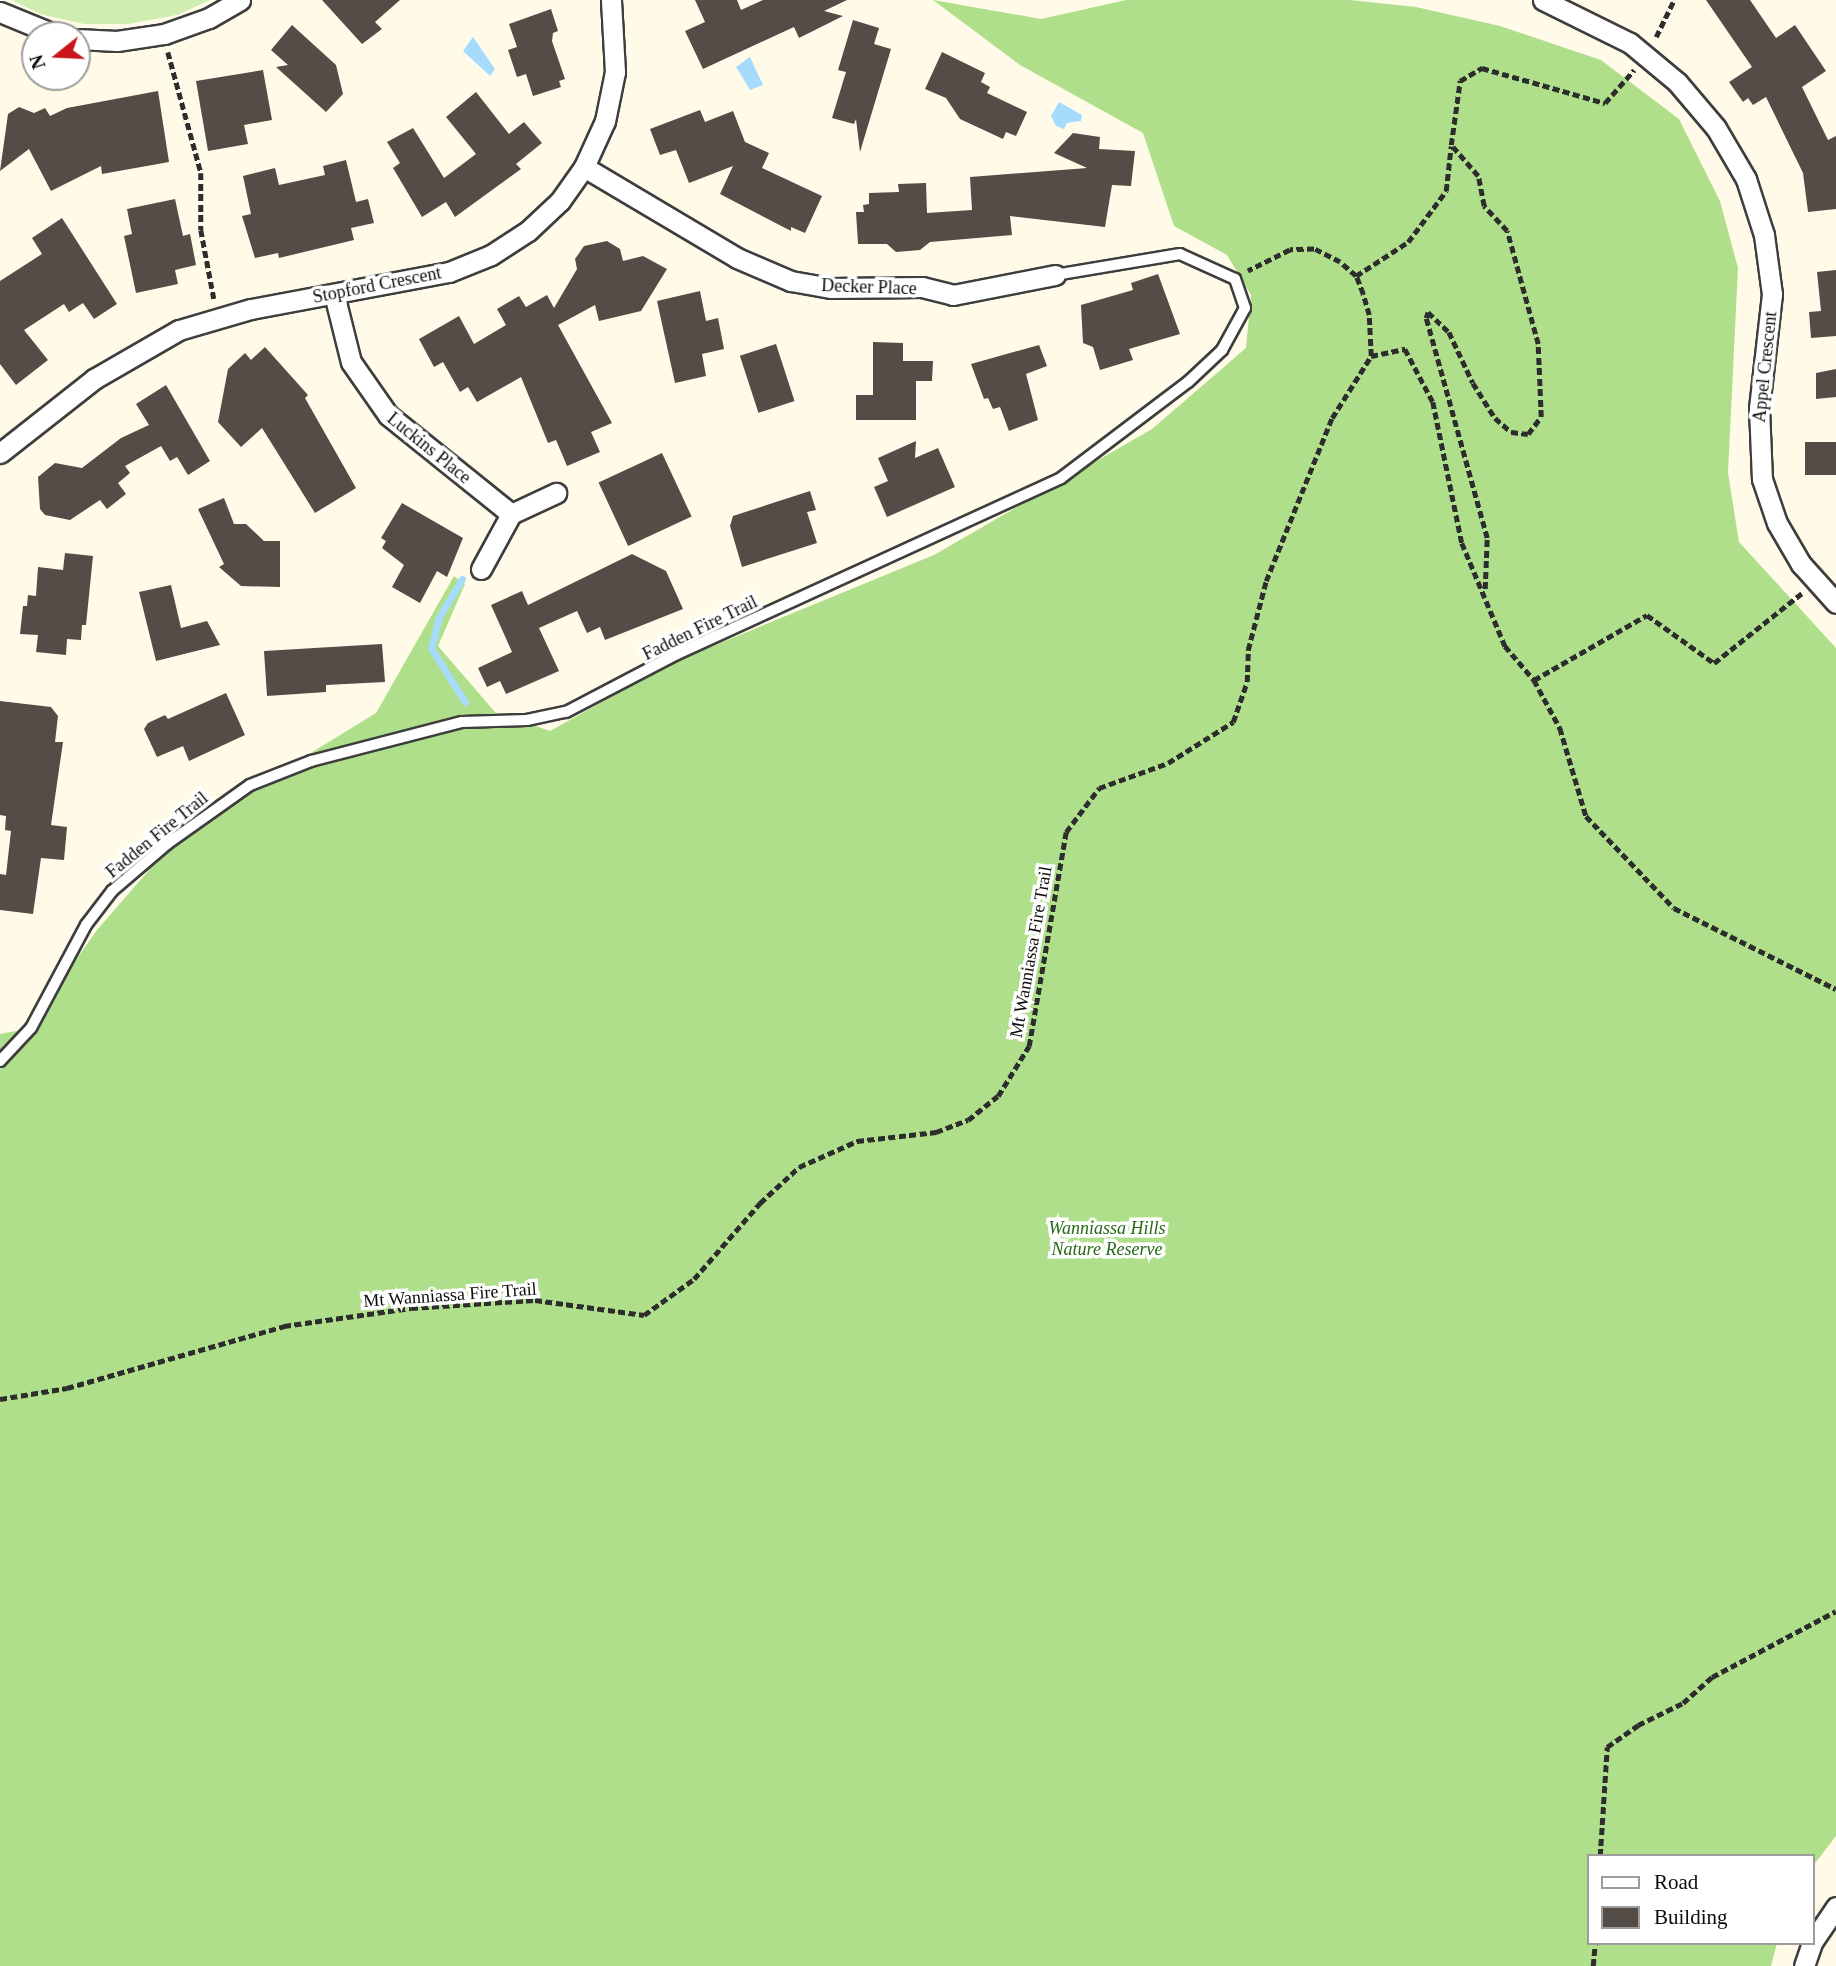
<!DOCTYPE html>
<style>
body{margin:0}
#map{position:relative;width:1836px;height:1966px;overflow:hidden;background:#fffbe8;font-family:"Times New Roman",serif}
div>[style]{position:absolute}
.green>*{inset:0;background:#ceedae}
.forest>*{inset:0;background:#b0df8c}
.water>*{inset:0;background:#a6dbfd}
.stream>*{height:7px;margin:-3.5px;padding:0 3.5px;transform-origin:3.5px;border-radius:3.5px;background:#a6dbfd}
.building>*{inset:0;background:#544c46;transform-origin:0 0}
.path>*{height:4.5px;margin-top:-2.25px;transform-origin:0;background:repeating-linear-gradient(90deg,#2d2d2d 0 7px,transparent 0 10.5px)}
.roads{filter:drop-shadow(2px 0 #3e3e3e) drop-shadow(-2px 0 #3e3e3e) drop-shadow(0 2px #3e3e3e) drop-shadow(0 -2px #3e3e3e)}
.service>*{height:10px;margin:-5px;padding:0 5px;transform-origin:5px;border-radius:5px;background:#fff}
.minor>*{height:19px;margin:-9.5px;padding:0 9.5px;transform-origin:9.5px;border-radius:9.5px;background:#fff}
span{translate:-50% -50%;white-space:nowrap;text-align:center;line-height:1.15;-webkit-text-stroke:7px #fff;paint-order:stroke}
.street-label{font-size:18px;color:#0b0b0b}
.park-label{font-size:18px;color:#256815;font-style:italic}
.legend{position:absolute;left:1587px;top:1854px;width:228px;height:91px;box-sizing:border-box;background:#fff;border:2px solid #9d9d9d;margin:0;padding:9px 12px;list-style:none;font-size:21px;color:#0b0b0b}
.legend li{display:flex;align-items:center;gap:14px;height:35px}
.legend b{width:35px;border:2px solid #9d9d9d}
.north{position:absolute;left:21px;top:21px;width:70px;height:70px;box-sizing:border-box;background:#fff;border:2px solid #9d9d9d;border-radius:50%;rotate:252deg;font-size:19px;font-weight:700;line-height:28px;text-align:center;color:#0b0b0b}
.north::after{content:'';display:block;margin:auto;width:24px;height:32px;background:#c8151c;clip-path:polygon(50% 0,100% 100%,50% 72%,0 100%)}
</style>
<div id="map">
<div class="green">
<div style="clip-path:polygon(12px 0,210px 0,177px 15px,128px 24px,84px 24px,40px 14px)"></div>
</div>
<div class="forest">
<div style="clip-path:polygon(933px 0,1041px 19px,1126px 0,1350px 0,1416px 7px,1500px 26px,1601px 60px,1679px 119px,1720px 201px,1738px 268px,1728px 473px,1739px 542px,1836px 648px,1836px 1836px,1813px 1866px,1813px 1856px,1589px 1856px,1589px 1943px,1777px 1943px,1771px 1966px,0 1966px,0 1034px,27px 1029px,97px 930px,182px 832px,376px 713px,454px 576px,465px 584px,438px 646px,495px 712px,550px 731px,674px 662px,934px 555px,1152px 429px,1246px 348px,1251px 295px,1227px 255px,1174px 226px,1143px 133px,1020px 65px)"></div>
</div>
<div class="water">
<div style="clip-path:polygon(473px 37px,495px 69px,490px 76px,463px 51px)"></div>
<div style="clip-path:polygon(750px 57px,763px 85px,750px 90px,736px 67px)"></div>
<div style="clip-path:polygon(1059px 102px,1082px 115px,1081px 121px,1067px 123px,1064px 129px,1056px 126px,1051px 116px)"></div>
</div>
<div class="stream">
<div style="left:462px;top:579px;width:44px;rotate:121.2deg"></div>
<div style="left:439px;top:617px;width:32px;rotate:104deg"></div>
<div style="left:431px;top:648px;width:64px;rotate:57.8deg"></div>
</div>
<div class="building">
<div style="clip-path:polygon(322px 0,400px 0,375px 22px,382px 29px,362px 44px)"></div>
<div style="clip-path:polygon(695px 0,737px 0,741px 10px,763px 0,847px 0,824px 11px,843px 16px,799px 38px,794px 27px,703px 69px,685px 31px,705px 22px)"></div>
<div style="clip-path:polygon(1706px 0,1750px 0,1776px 38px,1795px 25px,1826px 71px,1802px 87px,1828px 140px,1836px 136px,1836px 209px,1808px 212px,1803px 173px,1766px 97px,1753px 105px,1748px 98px,1743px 102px,1729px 82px,1752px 67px)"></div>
<div style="clip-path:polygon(551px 9px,558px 31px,553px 33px,552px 41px,565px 79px,559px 81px,561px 87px,533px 96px,526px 74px,517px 77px,508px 50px,517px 47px,509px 24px)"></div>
<div style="clip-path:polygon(853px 20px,879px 28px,874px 44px,891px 49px,860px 152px,856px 119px,854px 124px,832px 118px,846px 72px,838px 70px)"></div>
<div style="clip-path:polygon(292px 25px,336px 65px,343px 94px,326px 112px,276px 67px,288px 65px,271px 50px)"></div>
<div style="clip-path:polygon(942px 52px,985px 73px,981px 82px,990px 87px,987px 93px,1027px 112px,1016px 136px,1006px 132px,1003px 139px,960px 119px,946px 98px,925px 89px)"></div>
<div style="clip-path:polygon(263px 70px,272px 120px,244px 125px,248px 144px,208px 151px,196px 81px)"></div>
<div style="clip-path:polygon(158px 91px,169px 162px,102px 174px,101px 166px,51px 191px,29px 149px,0 171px,8px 114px,19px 107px,34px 113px,45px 108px,50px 116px,67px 108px)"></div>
<div style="clip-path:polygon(476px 92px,509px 134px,524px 122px,542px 143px,516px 164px,521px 169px,455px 217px,446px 202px,422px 217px,393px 168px,400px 163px,387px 142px,413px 128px,444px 178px,476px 154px,446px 117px)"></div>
<div style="clip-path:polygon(700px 110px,705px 122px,733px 111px,745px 142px,769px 153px,762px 168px,822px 196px,805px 233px,791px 227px,791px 231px,720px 194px,733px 166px,689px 183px,676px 150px,660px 155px,650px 129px)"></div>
<div style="clip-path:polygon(1073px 133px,1100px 137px,1099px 149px,1135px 151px,1131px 186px,1112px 185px,1105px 227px,1010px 216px,1012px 235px,930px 242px,920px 250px,896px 252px,887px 244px,858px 244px,856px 212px,864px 212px,863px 205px,869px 204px,869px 193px,899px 192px,898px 184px,926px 183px,927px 213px,972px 210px,970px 177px,1087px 168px,1054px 153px)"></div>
<div style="clip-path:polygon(346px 160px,356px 202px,368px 199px,374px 223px,351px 228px,354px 240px,279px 258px,278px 253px,255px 258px,242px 216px,251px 214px,243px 176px,275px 168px,279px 185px,325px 175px,323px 166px)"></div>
<div style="clip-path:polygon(175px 199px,183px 236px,190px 234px,196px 265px,175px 270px,178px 284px,136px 293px,124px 236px,132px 234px,127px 209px)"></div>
<div style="clip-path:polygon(62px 218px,117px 304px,94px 319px,83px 303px,69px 312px,64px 304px,24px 330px,48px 360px,16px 385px,0 364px,0 281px,42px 254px,32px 238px)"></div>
<div style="clip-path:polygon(607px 241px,620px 249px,623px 261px,643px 256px,667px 269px,641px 311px,599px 321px,595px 305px,558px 325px,612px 423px,591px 432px,600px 452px,567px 466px,556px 440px,548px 443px,521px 377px,477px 402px,468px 387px,460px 392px,443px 362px,434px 367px,419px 339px,459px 316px,474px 344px,506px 325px,497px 309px,519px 296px,526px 307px,547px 295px,554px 308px,577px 269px,575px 259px,584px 246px)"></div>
<div style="clip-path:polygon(1836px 270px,1836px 336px,1811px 338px,1809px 312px,1821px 311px,1817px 272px)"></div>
<div style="clip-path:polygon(1158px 274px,1180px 334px,1129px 349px,1133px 360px,1100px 370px,1093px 347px,1083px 343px,1081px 305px,1133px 290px,1131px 283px)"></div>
<div style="clip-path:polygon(700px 291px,706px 321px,718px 318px,724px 349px,702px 354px,706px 376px,675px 383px,657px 301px)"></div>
<div style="clip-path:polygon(873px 342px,903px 343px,903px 361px,933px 361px,932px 381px,916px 381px,916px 420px,856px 420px,856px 395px,873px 395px)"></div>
<div style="left:776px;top:344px;width:60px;height:38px;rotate:72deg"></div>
<div style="clip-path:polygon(1039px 345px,1047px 366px,1026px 374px,1038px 420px,1009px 431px,1000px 407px,993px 409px,988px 398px,984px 399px,971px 364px)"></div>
<div style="clip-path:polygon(265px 347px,308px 395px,305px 398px,356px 488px,315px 513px,262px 428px,241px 447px,218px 422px,228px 369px,245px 353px,251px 360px)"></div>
<div style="clip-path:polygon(1836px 369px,1836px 397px,1816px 399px,1816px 373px)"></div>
<div style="clip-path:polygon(166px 385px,210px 461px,188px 475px,177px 457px,170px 461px,161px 446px,125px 466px,130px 473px,118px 483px,126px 494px,107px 509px,100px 500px,70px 520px,45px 515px,40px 509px,38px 477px,55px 463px,82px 468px,121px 438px,149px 425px,136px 404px)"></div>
<div style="clip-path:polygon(916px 441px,915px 458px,938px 448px,955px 487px,887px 517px,874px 487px,888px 481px,878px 458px)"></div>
<div style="left:1836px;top:442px;width:33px;height:31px;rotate:90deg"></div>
<div style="left:662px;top:453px;width:70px;height:70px;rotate:65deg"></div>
<div style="clip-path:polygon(810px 491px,816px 510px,807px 512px,817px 543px,742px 567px,730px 526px,733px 516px)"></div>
<div style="clip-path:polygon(224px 498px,234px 524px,246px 524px,264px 541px,280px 541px,280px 587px,241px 586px,219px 567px,224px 564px,198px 509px)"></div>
<div style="clip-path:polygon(402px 503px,463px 538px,447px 577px,437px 571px,420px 603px,392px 587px,404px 565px,382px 548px,386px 541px,381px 538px)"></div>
<div style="clip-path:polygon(65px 553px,93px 556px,86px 625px,82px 625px,81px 640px,67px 639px,66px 655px,36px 652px,38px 635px,20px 634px,23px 606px,27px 606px,28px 595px,36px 596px,38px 567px,63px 570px)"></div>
<div style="clip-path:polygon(632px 554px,666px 571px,683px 609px,605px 640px,600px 627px,587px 633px,577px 611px,539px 628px,559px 671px,506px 694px,500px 681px,487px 687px,478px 668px,512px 652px,491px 605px,522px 591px,528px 605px)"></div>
<div style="clip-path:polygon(171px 585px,181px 628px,207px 621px,220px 645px,156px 661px,139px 592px)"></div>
<div style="clip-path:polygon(382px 644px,385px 682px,326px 685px,326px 692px,267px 696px,264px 651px)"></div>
<div style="clip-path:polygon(226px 693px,245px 735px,189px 761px,183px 746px,157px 757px,144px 729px,148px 723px,165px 715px,168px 719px)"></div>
<div style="clip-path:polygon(0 701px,51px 707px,58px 716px,55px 742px,63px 742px,51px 825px,67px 827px,64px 860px,41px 858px,33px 914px,0 910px,0 874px,6px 875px,11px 831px,5px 830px,6px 816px,0 815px)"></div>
</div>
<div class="path">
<div style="left:1656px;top:37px;width:41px;rotate:-64.1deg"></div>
<div style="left:168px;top:52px;width:125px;rotate:74.7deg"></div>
<div style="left:201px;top:173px;width:57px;rotate:90deg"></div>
<div style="left:201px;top:230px;width:70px;rotate:79.3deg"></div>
<div style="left:1356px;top:276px;width:62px;rotate:-33.2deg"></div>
<div style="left:1408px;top:242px;width:64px;rotate:-53.3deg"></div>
<div style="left:1446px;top:191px;width:45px;rotate:-83.7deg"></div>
<div style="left:1371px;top:356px;width:35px;rotate:-12deg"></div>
<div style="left:1405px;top:349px;width:60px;rotate:62.2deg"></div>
<div style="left:1433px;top:402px;width:144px;rotate:78.4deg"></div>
<div style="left:1462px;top:543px;width:112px;rotate:67.3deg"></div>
<div style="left:1505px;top:646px;width:45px;rotate:49.5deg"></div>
<div style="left:1534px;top:680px;width:55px;rotate:61.6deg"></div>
<div style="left:1560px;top:728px;width:92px;rotate:73.5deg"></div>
<div style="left:1586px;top:816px;width:127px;rotate:46.3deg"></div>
<div style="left:1674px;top:908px;width:181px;rotate:26.6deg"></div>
<div style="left:1485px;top:589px;width:51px;rotate:-87.8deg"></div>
<div style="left:1487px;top:538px;width:228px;rotate:-105.5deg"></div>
<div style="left:1426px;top:318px;width:6px;rotate:-72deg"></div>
<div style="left:1428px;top:312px;width:29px;rotate:44deg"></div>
<div style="left:1449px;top:332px;width:56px;rotate:64.8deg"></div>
<div style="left:1473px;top:383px;width:41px;rotate:57.8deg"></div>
<div style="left:1495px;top:418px;width:21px;rotate:41deg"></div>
<div style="left:1511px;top:432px;width:17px;rotate:7deg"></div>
<div style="left:1528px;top:434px;width:21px;rotate:-53deg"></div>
<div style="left:1541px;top:417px;width:73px;rotate:-92.4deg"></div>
<div style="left:1538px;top:344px;width:117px;rotate:-105.3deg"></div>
<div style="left:1507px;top:231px;width:34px;rotate:-133deg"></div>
<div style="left:1484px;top:206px;width:31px;rotate:-101deg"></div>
<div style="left:1478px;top:176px;width:41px;rotate:-131.1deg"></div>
<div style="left:1451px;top:145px;width:65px;rotate:-82deg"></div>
<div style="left:1460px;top:81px;width:26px;rotate:-31deg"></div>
<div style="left:1482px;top:68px;width:128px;rotate:15.9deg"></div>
<div style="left:1605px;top:103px;width:44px;rotate:-48.7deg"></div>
<div style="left:1534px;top:680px;width:130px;rotate:-29.9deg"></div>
<div style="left:1647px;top:615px;width:82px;rotate:35.6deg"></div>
<div style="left:1714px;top:663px;width:112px;rotate:-38.5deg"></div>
<div style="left:0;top:1399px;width:68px;rotate:-9.3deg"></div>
<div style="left:67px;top:1388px;width:226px;rotate:-15.9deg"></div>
<div style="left:284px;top:1326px;width:128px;rotate:-8.1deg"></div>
<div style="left:411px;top:1308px;width:124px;rotate:-3.7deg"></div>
<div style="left:535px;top:1300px;width:110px;rotate:7.8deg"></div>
<div style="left:644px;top:1315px;width:62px;rotate:-35.8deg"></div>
<div style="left:694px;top:1279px;width:101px;rotate:-49deg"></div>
<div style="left:760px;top:1203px;width:53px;rotate:-42.7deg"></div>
<div style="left:799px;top:1167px;width:64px;rotate:-24.1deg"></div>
<div style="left:857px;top:1141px;width:80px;rotate:-6.5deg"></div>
<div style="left:936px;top:1132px;width:34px;rotate:-21deg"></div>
<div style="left:968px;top:1120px;width:38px;rotate:-39deg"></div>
<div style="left:998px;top:1096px;width:59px;rotate:-58.2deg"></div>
<div style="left:1029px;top:1046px;width:217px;rotate:-80.2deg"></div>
<div style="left:1066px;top:832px;width:55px;rotate:-53.1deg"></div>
<div style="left:1099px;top:788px;width:73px;rotate:-19.9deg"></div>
<div style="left:1168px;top:763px;width:77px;rotate:-32.2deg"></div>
<div style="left:1233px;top:722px;width:42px;rotate:-70.7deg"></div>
<div style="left:1247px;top:682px;width:32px;rotate:-88deg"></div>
<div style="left:1248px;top:650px;width:71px;rotate:-75.4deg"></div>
<div style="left:1266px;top:581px;width:176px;rotate:-68deg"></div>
<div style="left:1332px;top:418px;width:73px;rotate:-57.8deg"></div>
<div style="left:1371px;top:356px;width:41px;rotate:-92.8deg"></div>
<div style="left:1369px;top:315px;width:22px;rotate:-106deg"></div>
<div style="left:1363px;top:294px;width:19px;rotate:-111deg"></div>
<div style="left:1356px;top:276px;width:21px;rotate:-139deg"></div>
<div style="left:1340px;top:262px;width:29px;rotate:-153deg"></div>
<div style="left:1314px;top:249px;width:24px;rotate:178deg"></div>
<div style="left:1290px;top:250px;width:47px;rotate:153.4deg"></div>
<div style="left:1600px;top:1856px;width:109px;rotate:-86.3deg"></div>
<div style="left:1607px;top:1747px;width:38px;rotate:-35deg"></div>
<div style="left:1638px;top:1725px;width:50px;rotate:-26.1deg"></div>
<div style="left:1683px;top:1703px;width:39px;rotate:-42deg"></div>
<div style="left:1712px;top:1677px;width:140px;rotate:-28deg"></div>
<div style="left:1593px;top:1966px;width:23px;rotate:-85deg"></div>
</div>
<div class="roads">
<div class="service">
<div style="left:0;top:1061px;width:45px;rotate:-46.8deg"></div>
<div style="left:31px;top:1028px;width:117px;rotate:-61.9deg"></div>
<div style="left:86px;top:925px;width:43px;rotate:-52.6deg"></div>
<div style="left:112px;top:891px;width:72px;rotate:-40.5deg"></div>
<div style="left:167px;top:844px;width:102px;rotate:-35.4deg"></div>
<div style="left:250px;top:785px;width:66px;rotate:-21.5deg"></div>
<div style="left:311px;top:761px;width:156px;rotate:-14.5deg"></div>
<div style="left:462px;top:722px;width:65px;rotate:-1.8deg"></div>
<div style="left:527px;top:720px;width:40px;rotate:-12deg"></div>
<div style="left:566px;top:712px;width:125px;rotate:-27.6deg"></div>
<div style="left:677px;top:654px;width:422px;rotate:-24.6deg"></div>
<div style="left:1061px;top:478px;width:159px;rotate:-37.1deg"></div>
<div style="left:1188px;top:382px;width:47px;rotate:-43.3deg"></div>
<div style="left:1222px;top:350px;width:48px;rotate:-61.3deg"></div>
<div style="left:1245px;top:308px;width:31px;rotate:-109deg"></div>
<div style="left:1235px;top:279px;width:60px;rotate:-155.6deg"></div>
<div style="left:1180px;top:254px;width:127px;rotate:170.5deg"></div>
</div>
<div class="minor">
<div style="left:1543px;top:0;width:97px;rotate:26.3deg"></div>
<div style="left:1630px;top:43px;width:61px;rotate:39.7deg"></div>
<div style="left:1677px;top:82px;width:60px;rotate:49.7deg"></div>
<div style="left:1716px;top:128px;width:59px;rotate:59.5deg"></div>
<div style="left:1746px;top:179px;width:59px;rotate:72.2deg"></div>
<div style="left:1764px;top:235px;width:60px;rotate:82.3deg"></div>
<div style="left:1772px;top:294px;width:115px;rotate:96.5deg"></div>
<div style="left:1759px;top:408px;width:71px;rotate:87.6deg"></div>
<div style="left:1762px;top:479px;width:46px;rotate:71.2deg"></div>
<div style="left:1777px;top:523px;width:48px;rotate:59.7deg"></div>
<div style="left:1801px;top:564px;width:52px;rotate:48.1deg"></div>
<div style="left:0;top:12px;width:61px;rotate:22.3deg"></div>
<div style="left:77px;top:39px;width:40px;rotate:2.9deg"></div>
<div style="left:117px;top:41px;width:48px;rotate:-8.5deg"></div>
<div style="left:164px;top:34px;width:48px;rotate:-19.6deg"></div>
<div style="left:209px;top:18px;width:36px;rotate:-30deg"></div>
<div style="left:584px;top:167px;width:178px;rotate:30.7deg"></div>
<div style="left:737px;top:258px;width:59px;rotate:23.1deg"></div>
<div style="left:791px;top:281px;width:41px;rotate:9.9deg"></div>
<div style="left:831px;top:288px;width:91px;rotate:-0.6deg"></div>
<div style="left:922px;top:287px;width:32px;rotate:14deg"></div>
<div style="left:953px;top:295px;width:104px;rotate:-11.1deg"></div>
<div style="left:334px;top:294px;width:70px;rotate:76deg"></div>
<div style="left:351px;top:362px;width:65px;rotate:55.1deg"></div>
<div style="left:388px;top:415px;width:158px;rotate:38.8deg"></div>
<div style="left:511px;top:514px;width:50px;rotate:-25deg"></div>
<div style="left:0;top:453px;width:120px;rotate:-38.2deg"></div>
<div style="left:94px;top:379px;width:98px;rotate:-30deg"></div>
<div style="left:179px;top:330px;width:75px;rotate:-16.3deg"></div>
<div style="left:251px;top:309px;width:201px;rotate:-10.6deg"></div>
<div style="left:449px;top:272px;width:45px;rotate:-22deg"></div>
<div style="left:491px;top:255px;width:44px;rotate:-33deg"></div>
<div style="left:528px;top:231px;width:44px;rotate:-43.2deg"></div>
<div style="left:560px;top:201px;width:42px;rotate:-54.8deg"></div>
<div style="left:584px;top:167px;width:51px;rotate:-65.5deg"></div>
<div style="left:605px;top:121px;width:50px;rotate:-78.5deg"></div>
<div style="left:615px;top:72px;width:72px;rotate:-93.2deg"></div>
<div style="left:481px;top:569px;width:63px;rotate:-61.4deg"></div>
<div style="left:1813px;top:1941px;width:41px;rotate:-55.9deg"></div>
<div style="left:1804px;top:1966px;width:24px;rotate:-71deg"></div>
</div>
</div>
<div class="street-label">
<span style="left:377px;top:285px;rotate:-11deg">Stopford Crescent</span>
<span style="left:869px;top:287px;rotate:2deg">Decker Place</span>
<span style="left:1765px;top:367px;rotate:-84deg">Appel Crescent</span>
<span style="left:429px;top:448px;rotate:39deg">Luckins Place</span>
<span style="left:700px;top:628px;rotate:-26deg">Fadden Fire Trail</span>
<span style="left:157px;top:835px;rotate:-39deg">Fadden Fire Trail</span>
<span style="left:1031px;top:952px;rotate:-80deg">Mt Wanniassa Fire Trail</span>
<span style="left:450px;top:1295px;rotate:-4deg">Mt Wanniassa Fire Trail</span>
</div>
<div class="park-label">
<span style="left:1107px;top:1239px">Wanniassa Hills<br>Nature Reserve</span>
</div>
<ul class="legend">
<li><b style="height:9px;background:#fff"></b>Road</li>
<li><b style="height:19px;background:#544c46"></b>Building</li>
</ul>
<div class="north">N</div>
</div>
